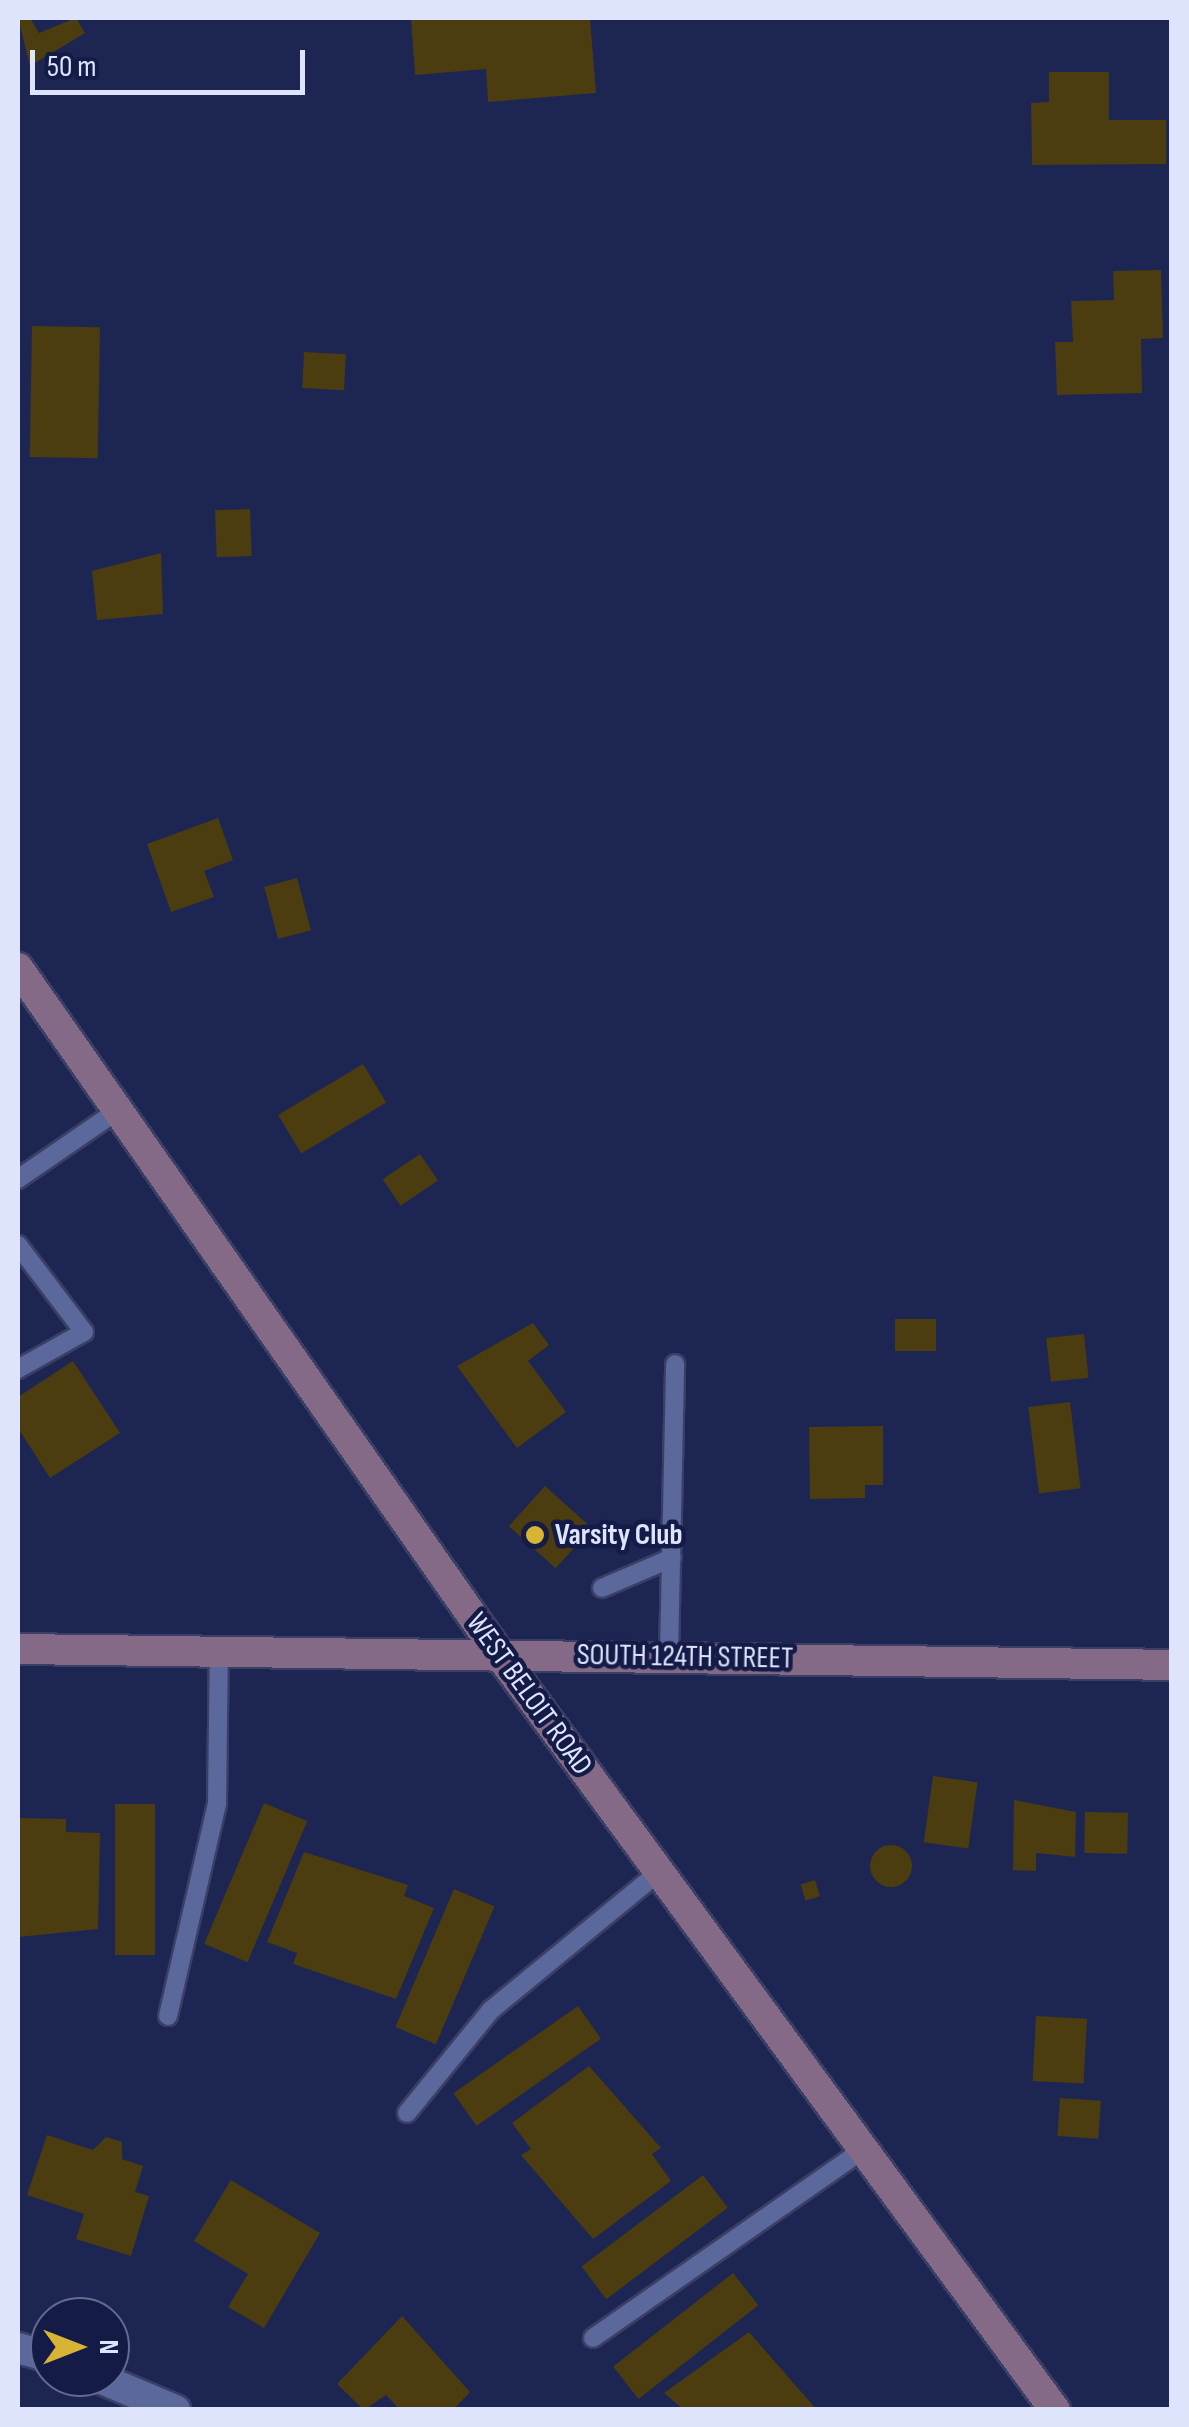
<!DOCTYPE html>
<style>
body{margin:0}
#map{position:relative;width:1189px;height:2427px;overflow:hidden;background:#1d2552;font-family:"Sofia Sans Condensed",sans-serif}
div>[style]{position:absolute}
.building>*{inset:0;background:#4b3d0f;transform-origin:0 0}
.round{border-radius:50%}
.roads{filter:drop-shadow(2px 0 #3b3f65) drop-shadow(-2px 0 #3b3f65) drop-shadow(0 2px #3b3f65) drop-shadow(0 -2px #3b3f65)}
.lane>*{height:18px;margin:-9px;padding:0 9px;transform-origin:9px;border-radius:9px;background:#5b689c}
.street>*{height:30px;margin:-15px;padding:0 15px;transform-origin:15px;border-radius:15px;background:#5b689c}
.secondary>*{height:30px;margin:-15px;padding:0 15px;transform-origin:15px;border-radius:15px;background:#856a87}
.dots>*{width:28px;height:28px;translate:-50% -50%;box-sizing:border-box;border:5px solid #141b47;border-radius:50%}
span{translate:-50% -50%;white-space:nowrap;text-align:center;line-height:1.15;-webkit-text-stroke:9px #141b47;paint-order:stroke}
.poi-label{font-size:30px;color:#dde4fb;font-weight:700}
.left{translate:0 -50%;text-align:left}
.street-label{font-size:30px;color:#dde4fb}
.frame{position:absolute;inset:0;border:20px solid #dde4fb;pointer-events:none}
.north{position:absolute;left:30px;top:2297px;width:100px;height:100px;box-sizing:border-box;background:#141b47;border:2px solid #646b8f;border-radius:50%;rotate:90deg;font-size:28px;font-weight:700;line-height:40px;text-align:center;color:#dde4fb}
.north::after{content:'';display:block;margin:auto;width:35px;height:45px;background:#d8b434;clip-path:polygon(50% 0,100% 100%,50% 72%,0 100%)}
.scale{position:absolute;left:30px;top:50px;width:275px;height:45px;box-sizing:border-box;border:5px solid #dde4fb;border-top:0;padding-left:12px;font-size:30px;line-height:35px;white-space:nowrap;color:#dde4fb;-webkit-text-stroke:8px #141b47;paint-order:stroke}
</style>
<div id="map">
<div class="building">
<div style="clip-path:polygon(18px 18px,30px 18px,39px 33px,76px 18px,85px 33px,30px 66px)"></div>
<div style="clip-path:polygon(411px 18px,590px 18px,596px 93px,488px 102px,486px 69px,415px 75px)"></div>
<div style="clip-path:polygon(1049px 72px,1109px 72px,1109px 120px,1166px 120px,1166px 164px,1032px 165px,1031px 103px,1049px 102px)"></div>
<div style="clip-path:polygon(1161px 270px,1163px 338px,1141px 339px,1142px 393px,1057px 395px,1055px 342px,1073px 342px,1071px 301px,1114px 300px,1113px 271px)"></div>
<div style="left:32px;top:326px;width:68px;height:131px;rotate:1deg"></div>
<div style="left:304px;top:352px;width:42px;height:36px;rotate:3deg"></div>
<div style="left:250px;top:509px;width:47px;height:35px;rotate:88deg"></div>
<div style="clip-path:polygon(161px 553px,163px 614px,97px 620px,92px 571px)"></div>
<div style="clip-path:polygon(218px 818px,233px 860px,204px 871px,214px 897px,171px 912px,147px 844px)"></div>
<div style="left:297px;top:878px;width:54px;height:34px;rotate:75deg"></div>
<div style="left:363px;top:1064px;width:45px;height:99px;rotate:59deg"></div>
<div style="left:420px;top:1154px;width:32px;height:45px;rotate:56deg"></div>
<div style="left:895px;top:1319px;width:41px;height:32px"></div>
<div style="clip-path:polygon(533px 1323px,549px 1345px,528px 1361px,566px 1412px,517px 1448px,457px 1366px)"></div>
<div style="left:1084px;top:1334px;width:44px;height:38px;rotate:84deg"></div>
<div style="clip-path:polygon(73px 1361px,120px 1433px,50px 1478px,18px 1428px,18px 1397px)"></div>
<div style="left:1070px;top:1402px;width:87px;height:42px;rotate:83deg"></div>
<div style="clip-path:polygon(883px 1426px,883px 1485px,865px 1485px,865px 1498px,810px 1499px,809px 1427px)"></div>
<div style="left:545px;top:1486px;width:63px;height:54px;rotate:42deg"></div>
<div style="left:933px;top:1776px;width:45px;height:67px;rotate:8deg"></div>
<div style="clip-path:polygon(1014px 1800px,1076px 1812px,1075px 1857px,1036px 1853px,1036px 1871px,1013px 1870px)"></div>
<div style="left:264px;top:1803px;width:47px;height:153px;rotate:23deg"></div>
<div style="left:115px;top:1804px;width:40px;height:151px"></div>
<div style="left:1085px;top:1812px;width:43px;height:41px;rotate:1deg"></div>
<div style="clip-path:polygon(18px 1818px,66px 1819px,66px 1832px,100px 1833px,98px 1929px,18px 1937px)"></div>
<div class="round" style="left:870px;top:1845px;width:42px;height:42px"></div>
<div style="clip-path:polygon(304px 1852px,408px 1885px,404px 1896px,434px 1908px,396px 1999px,293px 1964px,297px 1953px,267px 1942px)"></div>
<div style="left:815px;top:1880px;width:17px;height:15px;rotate:73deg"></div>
<div style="left:454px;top:1889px;width:44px;height:150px;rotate:23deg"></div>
<div style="left:578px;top:2006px;width:40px;height:152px;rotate:55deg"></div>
<div style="left:1036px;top:2016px;width:51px;height:65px;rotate:3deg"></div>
<div style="clip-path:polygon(589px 2066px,661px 2148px,652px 2154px,671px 2181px,593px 2239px,521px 2155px,531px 2149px,512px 2123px)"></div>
<div style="left:1060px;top:2098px;width:41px;height:38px;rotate:4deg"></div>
<div style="clip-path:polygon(47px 2135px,93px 2150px,106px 2137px,122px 2142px,122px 2159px,143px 2166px,135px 2192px,149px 2196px,131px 2256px,76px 2239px,84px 2214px,27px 2195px)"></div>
<div style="left:703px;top:2175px;width:41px;height:152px;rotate:53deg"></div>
<div style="clip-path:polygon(231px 2180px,320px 2233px,264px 2328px,228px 2307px,248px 2274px,194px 2241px)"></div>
<div style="left:733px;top:2273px;width:41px;height:152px;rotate:52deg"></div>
<div style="clip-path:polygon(402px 2316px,470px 2392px,453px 2410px,400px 2410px,386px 2395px,364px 2410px,337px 2384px)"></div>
<div style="clip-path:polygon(749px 2332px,817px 2410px,684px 2410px,664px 2393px)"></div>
</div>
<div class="roads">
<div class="lane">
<div style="left:18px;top:1179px;width:120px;rotate:-34.5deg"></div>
<div style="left:18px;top:1245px;width:109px;rotate:52.8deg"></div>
<div style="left:84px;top:1332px;width:76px;rotate:150.7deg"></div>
<div style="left:602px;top:1588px;width:76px;rotate:-23.2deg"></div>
<div style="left:669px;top:1656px;width:292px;rotate:-88.8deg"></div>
<div style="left:168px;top:2016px;width:219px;rotate:-77deg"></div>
<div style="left:217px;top:1803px;width:153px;rotate:-89.3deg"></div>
<div style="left:407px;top:2113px;width:133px;rotate:-50.8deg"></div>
<div style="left:491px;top:2010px;width:219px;rotate:-39.4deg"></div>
<div style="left:593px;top:2338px;width:330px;rotate:-34.9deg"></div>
</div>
<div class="street">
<div style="left:18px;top:2348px;width:33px;rotate:16deg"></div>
<div style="left:97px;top:2377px;width:85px;rotate:22.9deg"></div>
</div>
<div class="secondary">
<div style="left:18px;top:968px;width:838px;rotate:54.96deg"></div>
<div style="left:499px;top:1654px;width:938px;rotate:53.67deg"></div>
<div style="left:18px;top:1649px;width:1154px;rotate:0.79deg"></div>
</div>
</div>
<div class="dots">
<div style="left:535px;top:1535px;background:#d8b434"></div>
</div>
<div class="poi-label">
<span class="left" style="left:555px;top:1535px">Varsity Club</span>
</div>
<div class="street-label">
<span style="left:685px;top:1657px;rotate:1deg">SOUTH 124TH STREET</span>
<span style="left:529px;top:1694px;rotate:54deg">WEST BELOIT ROAD</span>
</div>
<div class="frame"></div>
<div class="north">N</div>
<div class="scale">50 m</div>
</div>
